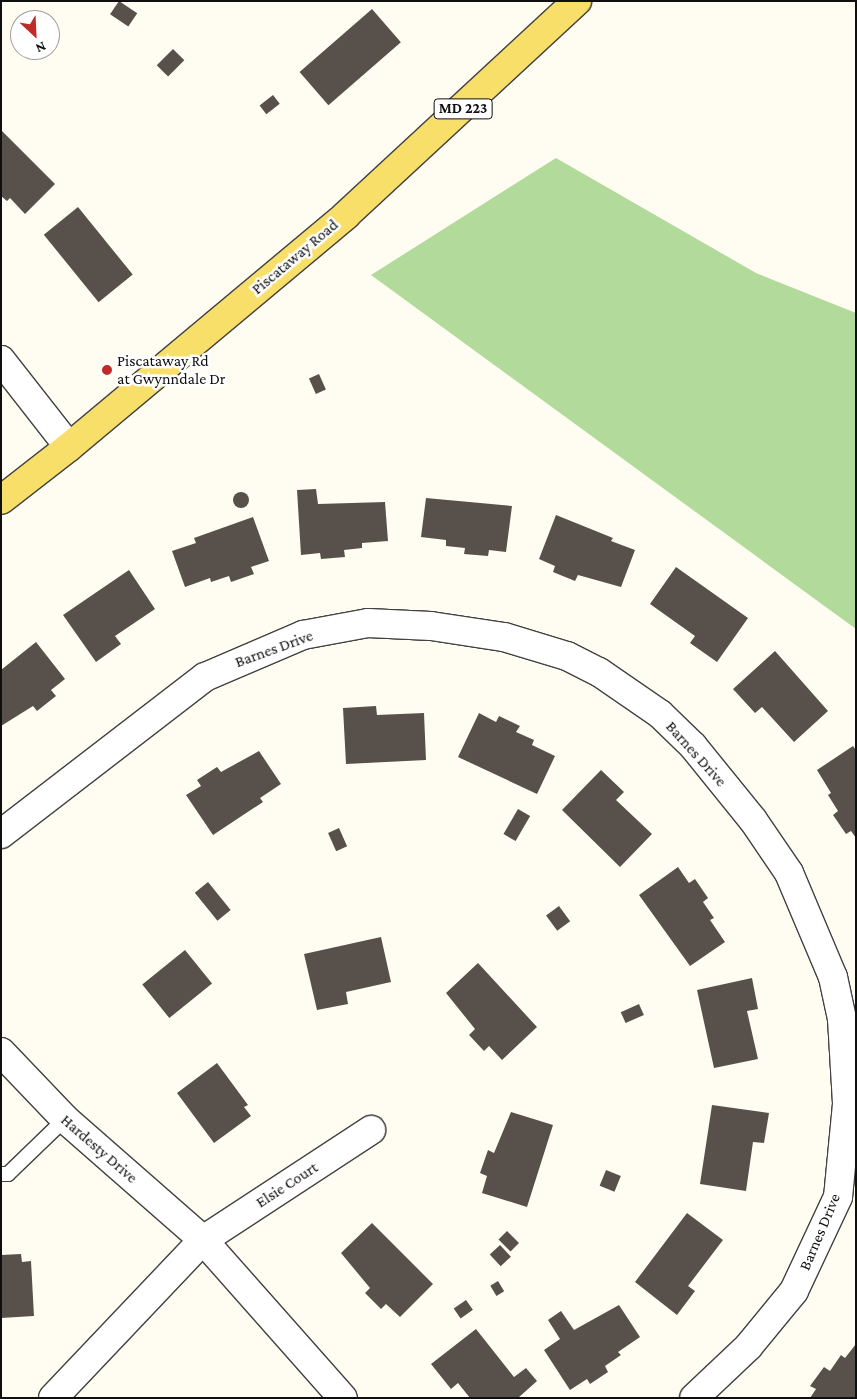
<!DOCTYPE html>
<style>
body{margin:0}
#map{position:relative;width:857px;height:1399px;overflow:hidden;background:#fffdf1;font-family:"Crimson Pro",serif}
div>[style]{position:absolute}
.forest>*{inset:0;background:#b2da9a}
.building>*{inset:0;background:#58514b;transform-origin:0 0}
.round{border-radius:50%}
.roads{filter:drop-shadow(1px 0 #424242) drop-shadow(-1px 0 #424242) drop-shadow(0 1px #424242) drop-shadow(0 -1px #424242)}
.lane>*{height:14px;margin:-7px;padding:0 7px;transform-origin:7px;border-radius:7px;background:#fff}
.street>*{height:28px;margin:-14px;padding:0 14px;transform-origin:14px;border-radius:14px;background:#fff}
.primary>*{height:28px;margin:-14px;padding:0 14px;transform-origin:14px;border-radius:14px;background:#f7df69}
.dots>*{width:14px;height:14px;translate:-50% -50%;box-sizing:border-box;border:2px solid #fff;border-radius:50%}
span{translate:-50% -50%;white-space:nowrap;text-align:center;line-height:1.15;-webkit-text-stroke:5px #fff;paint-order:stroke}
.shield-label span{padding:1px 4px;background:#fff;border:1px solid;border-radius:4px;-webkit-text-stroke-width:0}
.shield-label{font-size:15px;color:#0f0f0f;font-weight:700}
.street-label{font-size:16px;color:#0f0f0f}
.poi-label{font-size:16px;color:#0f0f0f}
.left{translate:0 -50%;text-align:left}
.frame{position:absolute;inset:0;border:2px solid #0f0f0f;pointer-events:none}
.north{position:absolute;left:10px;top:10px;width:50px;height:50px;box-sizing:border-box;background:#fff;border:1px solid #9f9f9f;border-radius:50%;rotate:155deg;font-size:14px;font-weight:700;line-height:20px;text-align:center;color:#0f0f0f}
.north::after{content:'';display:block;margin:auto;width:18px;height:22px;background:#bf2c27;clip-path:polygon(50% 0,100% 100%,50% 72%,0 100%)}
</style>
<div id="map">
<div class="forest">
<div style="clip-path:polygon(556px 158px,756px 273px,856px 313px,856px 629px,371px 275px)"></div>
</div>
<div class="building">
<div style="left:119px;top:1px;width:22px;height:16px;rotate:34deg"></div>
<div style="left:372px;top:9px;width:44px;height:96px;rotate:49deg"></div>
<div style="left:173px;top:49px;width:16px;height:23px;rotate:45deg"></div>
<div style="left:273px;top:95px;width:11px;height:17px;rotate:52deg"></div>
<div style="clip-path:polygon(1px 130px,55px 184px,25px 214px,10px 198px,7px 201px,1px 196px)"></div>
<div style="left:78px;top:207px;width:87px;height:44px;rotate:51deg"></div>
<div style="left:319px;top:374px;width:17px;height:11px;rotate:66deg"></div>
<div style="clip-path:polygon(316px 489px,318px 504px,385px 502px,388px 541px,362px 543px,362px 548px,344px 550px,345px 557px,321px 559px,320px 553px,301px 555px,297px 490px)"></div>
<div class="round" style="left:233px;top:492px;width:16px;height:16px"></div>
<div style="clip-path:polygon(426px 498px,512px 506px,506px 552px,489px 550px,488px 556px,464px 554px,465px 548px,446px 546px,446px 540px,421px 537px)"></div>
<div style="clip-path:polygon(556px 515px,613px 538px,611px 541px,635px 550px,621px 587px,578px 575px,575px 581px,553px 572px,555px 566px,539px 559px)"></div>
<div style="clip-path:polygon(253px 517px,269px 561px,251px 567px,254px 574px,231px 582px,229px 576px,211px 582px,210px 578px,185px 587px,172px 551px,196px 543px,194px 538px)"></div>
<div style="clip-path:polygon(676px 567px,748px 618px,717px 662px,690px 643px,695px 636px,650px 604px)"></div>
<div style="clip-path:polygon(129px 570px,155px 609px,115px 636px,121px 644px,96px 662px,63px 615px)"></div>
<div style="clip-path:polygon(36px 642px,65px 679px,51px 690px,56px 696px,37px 711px,33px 706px,1px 726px,1px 670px)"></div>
<div style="clip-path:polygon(775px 651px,828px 711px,794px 742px,762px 707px,755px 713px,733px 689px)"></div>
<div style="clip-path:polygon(376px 706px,377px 715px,424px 713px,426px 760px,346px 764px,343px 708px)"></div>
<div style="clip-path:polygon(479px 713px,496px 722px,499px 716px,520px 726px,516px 732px,534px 740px,532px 745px,555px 756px,537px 794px,458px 757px)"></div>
<div style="clip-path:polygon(853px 746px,856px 750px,856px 838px,851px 831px,846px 834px,833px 815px,838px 811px,828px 795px,831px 793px,817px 770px)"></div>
<div style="clip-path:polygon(259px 751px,281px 784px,260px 798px,263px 802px,213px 835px,186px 795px,201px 786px,197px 780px,217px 767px,221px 772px)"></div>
<div style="clip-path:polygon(601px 770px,624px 792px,616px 800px,652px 834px,620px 867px,562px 810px)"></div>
<div style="left:518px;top:809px;width:14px;height:29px;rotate:30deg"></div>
<div style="left:339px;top:828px;width:20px;height:12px;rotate:66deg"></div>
<div style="clip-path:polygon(678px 867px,689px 883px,695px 879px,708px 898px,703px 902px,714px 918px,710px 920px,725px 942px,690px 966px,639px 895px)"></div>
<div style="left:208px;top:882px;width:36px;height:17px;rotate:51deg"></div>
<div style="left:559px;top:906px;width:19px;height:16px;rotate:54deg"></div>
<div style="clip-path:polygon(381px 937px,391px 982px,346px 992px,348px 1004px,317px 1010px,304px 954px)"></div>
<div style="left:185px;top:950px;width:43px;height:55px;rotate:51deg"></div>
<div style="clip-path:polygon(478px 963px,537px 1027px,502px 1060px,489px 1046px,484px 1051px,469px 1035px,475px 1029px,446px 993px)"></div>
<div style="clip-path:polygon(752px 978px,758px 1009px,747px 1011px,758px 1059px,714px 1068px,697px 990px)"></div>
<div style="left:639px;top:1004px;width:12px;height:20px;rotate:66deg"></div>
<div style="clip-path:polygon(217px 1063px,248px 1105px,244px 1107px,251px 1116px,214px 1143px,177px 1093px)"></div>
<div style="clip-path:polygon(712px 1105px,769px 1113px,764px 1143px,753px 1142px,746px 1191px,700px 1184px)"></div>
<div style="clip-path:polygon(511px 1112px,553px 1125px,527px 1207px,482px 1193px,487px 1176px,480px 1173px,488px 1150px,494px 1153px)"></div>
<div style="left:606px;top:1170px;width:16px;height:17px;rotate:22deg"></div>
<div style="clip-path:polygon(687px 1213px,723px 1240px,688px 1286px,695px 1291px,677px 1315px,635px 1282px)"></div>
<div style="clip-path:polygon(372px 1223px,433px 1284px,400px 1317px,386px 1304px,381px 1309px,365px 1293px,370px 1288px,341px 1253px)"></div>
<div style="left:507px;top:1231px;width:17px;height:12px;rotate:45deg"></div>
<div style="left:500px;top:1245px;width:16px;height:14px;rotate:47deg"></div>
<div style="clip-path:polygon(21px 1254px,22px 1262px,31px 1261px,34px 1316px,1px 1318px,1px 1255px)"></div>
<div style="left:498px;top:1281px;width:12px;height:9px;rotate:59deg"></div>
<div style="left:466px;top:1300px;width:12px;height:15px;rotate:55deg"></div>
<div style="clip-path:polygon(619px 1305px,640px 1337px,618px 1352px,621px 1355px,605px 1366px,608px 1372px,590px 1384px,587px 1379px,570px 1390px,544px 1350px,560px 1339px,548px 1320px,561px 1311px,574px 1330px)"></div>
<div style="clip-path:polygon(476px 1329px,514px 1377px,526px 1368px,537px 1381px,518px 1398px,470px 1398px,458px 1383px,451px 1389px,431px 1364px)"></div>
<div style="clip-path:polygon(856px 1344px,856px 1398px,810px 1398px,816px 1389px,810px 1386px,824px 1367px,830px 1371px,841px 1355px,845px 1358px)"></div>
</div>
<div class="roads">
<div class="lane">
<div style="left:1px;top:1174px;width:7px"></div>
<div style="left:8px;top:1174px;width:79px;rotate:-44deg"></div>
</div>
<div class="street">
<div style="left:1px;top:360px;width:110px;rotate:52deg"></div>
<div style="left:1px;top:834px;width:257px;rotate:-37.6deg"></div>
<div style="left:205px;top:677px;width:107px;rotate:-23.2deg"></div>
<div style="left:303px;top:635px;width:66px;rotate:-10.5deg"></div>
<div style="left:368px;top:623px;width:63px;rotate:2.7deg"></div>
<div style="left:431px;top:626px;width:74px;rotate:8.6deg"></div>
<div style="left:504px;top:637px;width:66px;rotate:16.8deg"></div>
<div style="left:567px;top:656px;width:36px;rotate:27deg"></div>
<div style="left:599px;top:672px;width:74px;rotate:34.5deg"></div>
<div style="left:660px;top:714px;width:46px;rotate:44.1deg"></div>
<div style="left:693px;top:746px;width:95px;rotate:51deg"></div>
<div style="left:753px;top:820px;width:64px;rotate:55.8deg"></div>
<div style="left:789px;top:873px;width:113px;rotate:67.1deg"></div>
<div style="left:833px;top:977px;width:43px;rotate:77.9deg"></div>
<div style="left:842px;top:1019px;width:85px;rotate:86.6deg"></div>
<div style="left:847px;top:1104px;width:93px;rotate:95.5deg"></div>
<div style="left:838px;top:1197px;width:104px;rotate:115.1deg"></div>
<div style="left:794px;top:1291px;width:72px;rotate:129.4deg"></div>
<div style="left:748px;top:1347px;width:74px;rotate:136.6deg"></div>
<div style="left:1px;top:1052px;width:93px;rotate:46.3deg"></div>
<div style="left:65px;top:1119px;width:184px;rotate:41.2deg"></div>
<div style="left:203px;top:1240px;width:211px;rotate:48.5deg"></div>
<div style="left:53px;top:1398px;width:218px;rotate:-46.5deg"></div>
<div style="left:203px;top:1240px;width:201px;rotate:-33.2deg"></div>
</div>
<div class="primary">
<div style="left:1px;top:500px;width:86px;rotate:-37.9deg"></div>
<div style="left:69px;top:447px;width:361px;rotate:-39.9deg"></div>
<div style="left:346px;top:215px;width:315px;rotate:-42.8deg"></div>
</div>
</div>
<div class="dots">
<div style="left:107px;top:370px;background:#bf2c27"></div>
</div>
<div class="shield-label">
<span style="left:463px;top:109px">MD 223</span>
</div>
<div class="street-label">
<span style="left:295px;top:257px;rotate:-40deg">Piscataway Road</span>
<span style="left:274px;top:649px;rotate:-20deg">Barnes Drive</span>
<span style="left:696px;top:754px;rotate:48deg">Barnes Drive</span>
<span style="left:99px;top:1149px;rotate:41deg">Hardesty Drive</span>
<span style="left:287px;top:1185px;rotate:-33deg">Elsie Court</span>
<span style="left:820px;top:1232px;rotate:-67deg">Barnes Drive</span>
</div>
<div class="poi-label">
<span class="left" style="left:117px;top:370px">Piscataway Rd<br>at Gwynndale Dr</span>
</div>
<div class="frame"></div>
<div class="north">N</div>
</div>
